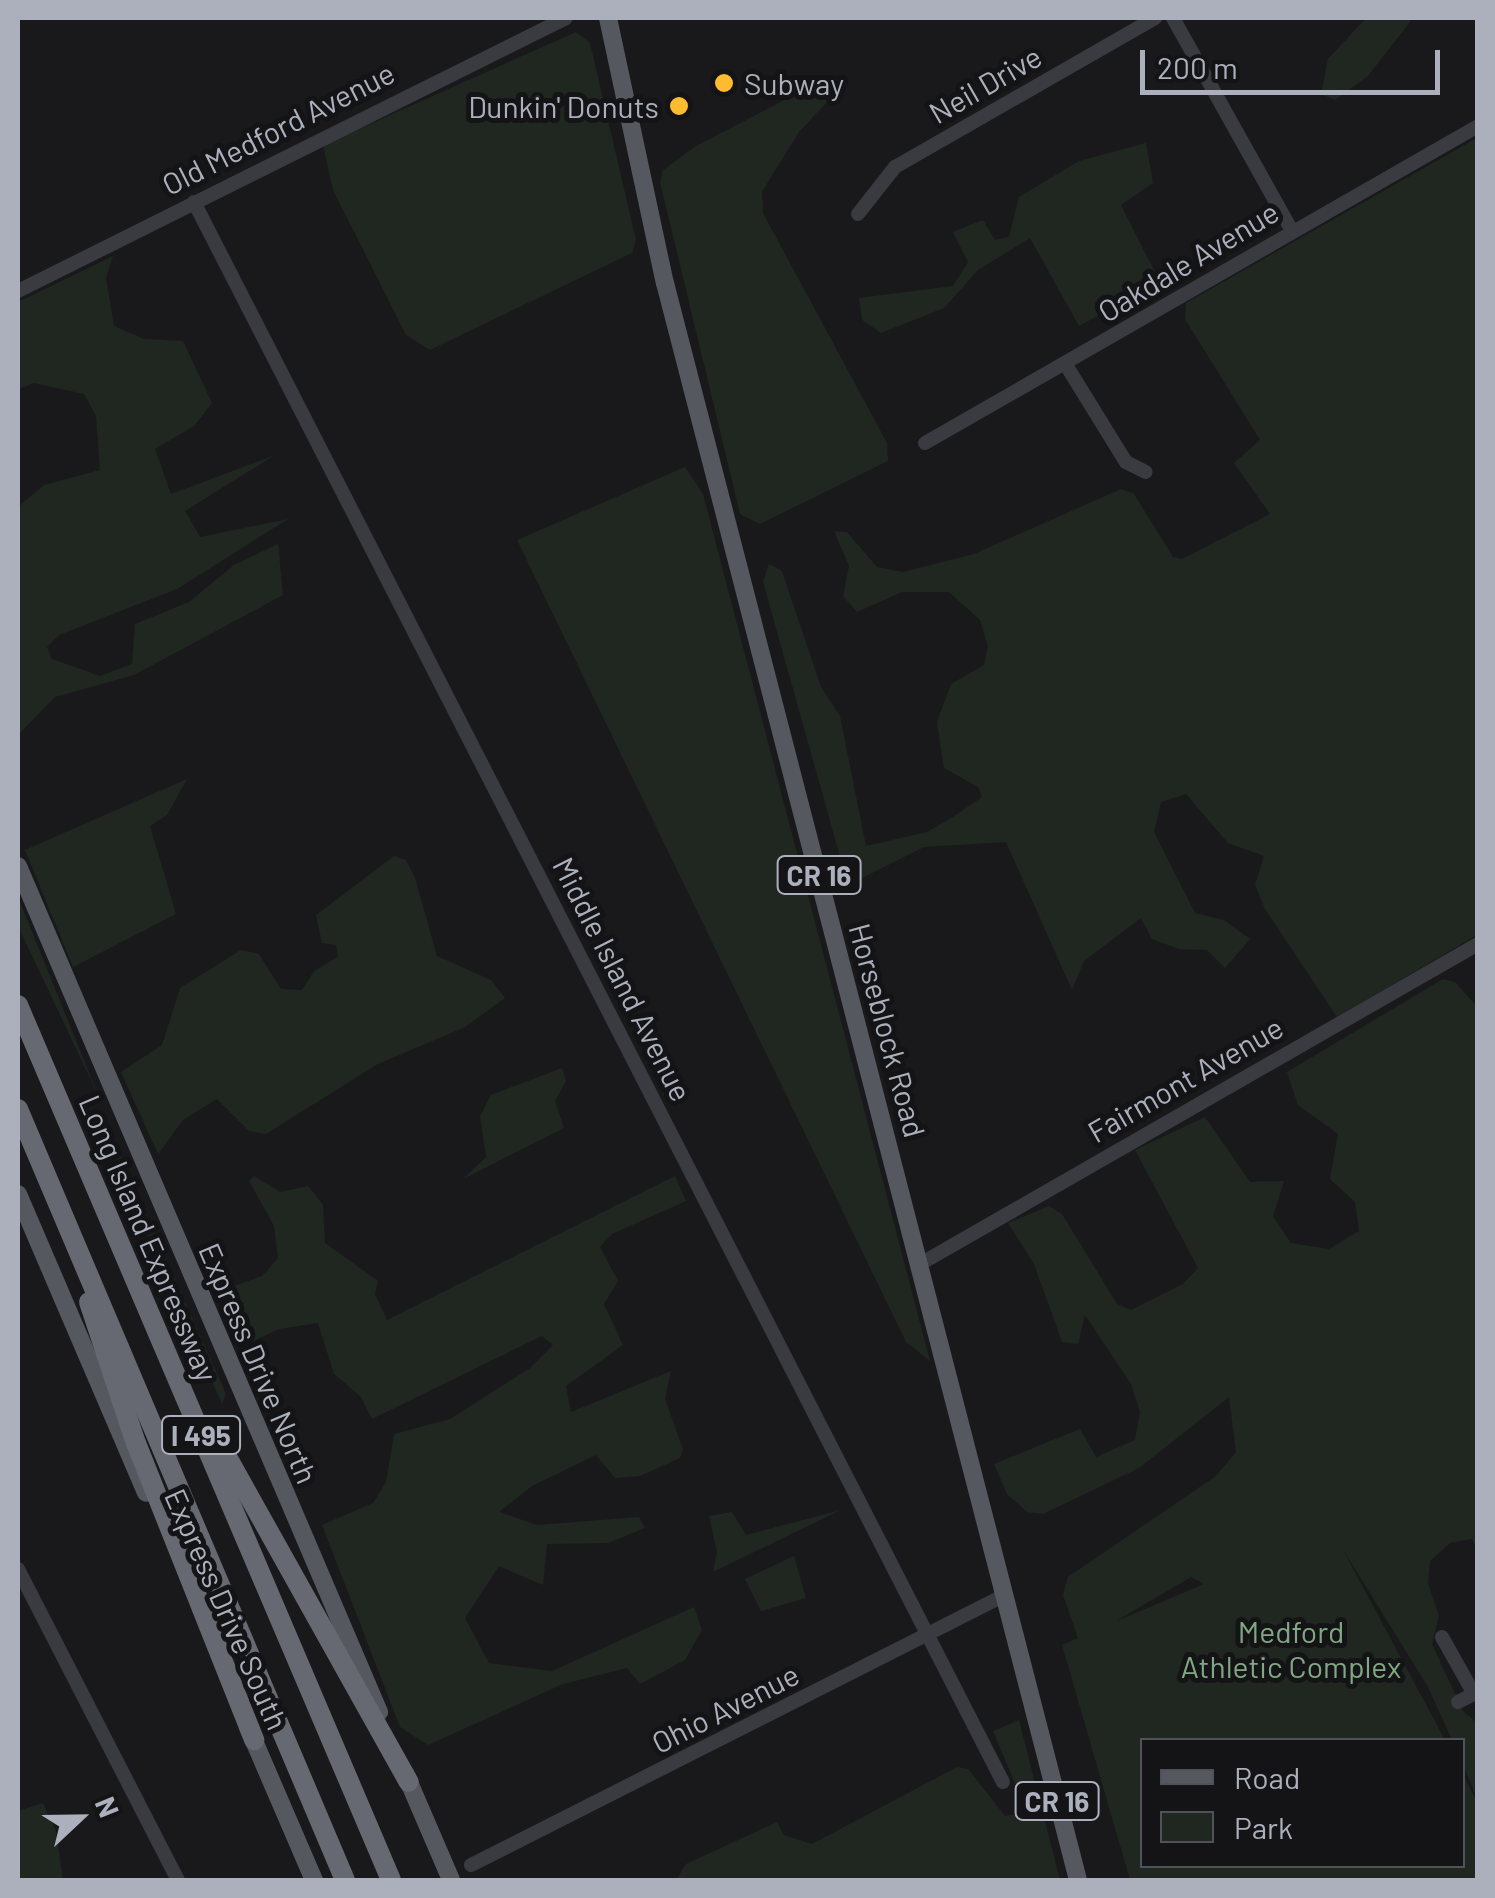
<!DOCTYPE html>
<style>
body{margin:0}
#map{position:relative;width:1495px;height:1898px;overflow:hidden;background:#19191c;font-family:Barlow,sans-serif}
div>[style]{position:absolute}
.green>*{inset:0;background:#1f2720}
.minor>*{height:14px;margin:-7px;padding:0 7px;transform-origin:7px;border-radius:7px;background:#3a3b41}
.major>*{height:18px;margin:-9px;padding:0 9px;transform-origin:9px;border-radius:9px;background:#565860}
.highway>*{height:20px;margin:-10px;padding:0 10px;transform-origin:10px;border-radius:10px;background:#666972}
.dots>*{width:28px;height:28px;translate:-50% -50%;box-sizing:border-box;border:5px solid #141417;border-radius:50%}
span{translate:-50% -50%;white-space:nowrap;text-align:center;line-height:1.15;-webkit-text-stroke:10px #141417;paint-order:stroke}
.shield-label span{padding:2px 8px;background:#141417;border:2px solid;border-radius:8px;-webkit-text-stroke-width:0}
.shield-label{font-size:28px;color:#abb0bc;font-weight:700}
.poi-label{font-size:30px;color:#abb0bc}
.left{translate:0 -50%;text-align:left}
.right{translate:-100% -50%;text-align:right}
.street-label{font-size:30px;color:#abb0bc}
.park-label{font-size:30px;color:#81a884}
.frame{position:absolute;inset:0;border:20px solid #abb0bc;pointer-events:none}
.legend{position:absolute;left:1140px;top:1738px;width:325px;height:130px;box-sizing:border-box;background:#141417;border:2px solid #505259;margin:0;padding:12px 18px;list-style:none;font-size:30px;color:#abb0bc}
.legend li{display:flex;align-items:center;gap:20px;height:50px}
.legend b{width:50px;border:2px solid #505259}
.north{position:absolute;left:30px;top:1768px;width:100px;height:100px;-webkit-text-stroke:8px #141417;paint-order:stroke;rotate:68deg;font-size:28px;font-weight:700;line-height:40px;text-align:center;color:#abb0bc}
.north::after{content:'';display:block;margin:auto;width:35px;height:45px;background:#abb0bc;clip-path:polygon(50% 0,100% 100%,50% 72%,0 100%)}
.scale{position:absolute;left:1140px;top:50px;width:300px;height:45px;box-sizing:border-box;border:5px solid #abb0bc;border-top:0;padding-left:12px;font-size:30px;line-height:35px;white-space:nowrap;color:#abb0bc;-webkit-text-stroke:8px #141417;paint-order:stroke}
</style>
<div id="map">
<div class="green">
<div style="clip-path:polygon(1366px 18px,1413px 18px,1368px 76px,1335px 100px,1321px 94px,1328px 59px)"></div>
<div style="clip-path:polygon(576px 32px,590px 43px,636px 240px,632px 253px,430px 350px,406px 335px,333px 190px,323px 145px)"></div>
<div style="clip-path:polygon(825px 79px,841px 87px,799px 132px,771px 177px,762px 192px,763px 213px,887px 443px,888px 461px,760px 524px,740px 514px,660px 182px,663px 170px,696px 146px)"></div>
<div style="clip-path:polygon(1477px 138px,1477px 935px,1337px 1017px,1265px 909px,1255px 885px,1264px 856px,1228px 843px,1186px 794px,1161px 802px,1154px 832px,1195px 913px,1224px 920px,1250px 939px,1225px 968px,1207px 950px,1179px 949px,1152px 939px,1141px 918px,1084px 961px,1072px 990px,1006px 842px,924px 847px,848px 885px,763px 582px,769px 564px,782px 571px,821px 687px,840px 716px,866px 846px,927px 832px,950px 819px,982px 797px,978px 787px,944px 768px,937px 722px,951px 684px,984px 665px,988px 646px,980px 620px,949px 592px,902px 592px,857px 612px,843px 596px,849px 566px,834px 531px,847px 532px,877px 567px,903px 572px,974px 554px,1121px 489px,1134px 494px,1173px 557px,1182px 559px,1270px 514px,1234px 463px,1260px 440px,1185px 319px,1186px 303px)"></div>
<div style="clip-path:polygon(1146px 143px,1153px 183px,1121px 205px,1160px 282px,1079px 326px,1030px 238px,978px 270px,944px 308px,881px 333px,862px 320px,859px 298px,953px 286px,968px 262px,953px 232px,983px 220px,995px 240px,1009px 237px,1019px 197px,1079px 161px)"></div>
<div style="clip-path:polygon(113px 256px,106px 278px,114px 326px,144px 339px,183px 341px,212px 403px,194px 426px,155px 449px,171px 494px,275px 455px,185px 511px,200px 537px,288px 519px,177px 589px,59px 635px,47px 647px,52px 659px,100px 676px,132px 664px,135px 624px,189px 602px,234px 565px,278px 544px,283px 595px,134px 675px,55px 697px,18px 735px,18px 507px,44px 485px,100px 470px,96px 416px,84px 394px,34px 383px,18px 389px,18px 302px)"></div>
<div style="clip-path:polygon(685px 467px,703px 494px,930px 1361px,906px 1342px,517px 540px)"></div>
<div style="clip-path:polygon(187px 779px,167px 815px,150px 826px,176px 914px,73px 967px,25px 850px)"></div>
<div style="clip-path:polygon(394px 856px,406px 860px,415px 878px,437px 956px,491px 980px,505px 998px,465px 1027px,378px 1064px,266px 1134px,249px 1131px,217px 1099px,183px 1120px,158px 1154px,121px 1072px,162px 1045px,180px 988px,241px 950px,259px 954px,281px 989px,302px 990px,314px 971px,338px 957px,336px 945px,322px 943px,316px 915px)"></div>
<div style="clip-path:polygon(18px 897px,98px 1095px,18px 926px)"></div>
<div style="clip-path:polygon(evenodd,1443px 979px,1455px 982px,1478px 1008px,1478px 1550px,1472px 1539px,1450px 1543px,1430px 1561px,1428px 1583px,1439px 1616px,1432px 1644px,1463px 1711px,1477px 1723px,1477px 1798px,1463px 1765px,1462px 1740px,1452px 1740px,1428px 1687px,1342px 1548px,1445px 1740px,1142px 1740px,1142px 1866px,1462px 1866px,1463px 1774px,1477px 1802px,1477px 1880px,1130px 1880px,1062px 1645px,1078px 1638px,1063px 1595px,1068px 1577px,1216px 1476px,1236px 1452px,1229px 1397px,1139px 1468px,1043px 1514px,1027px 1512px,1007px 1494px,994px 1464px,1080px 1429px,1096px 1457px,1135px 1440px,1140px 1412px,1131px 1384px,1085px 1315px,1078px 1344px,1062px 1342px,1034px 1264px,1008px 1223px,1049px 1206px,1062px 1214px,1117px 1304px,1131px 1310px,1183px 1284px,1198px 1268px,1135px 1150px,1205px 1117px,1250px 1182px,1284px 1181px,1273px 1216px,1291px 1243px,1329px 1249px,1359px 1231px,1355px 1202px,1330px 1179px,1338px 1134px,1298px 1105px,1287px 1072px,1443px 979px,1191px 1577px,1204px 1584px,1117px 1621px,1118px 1620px,1191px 1577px)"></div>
<div style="clip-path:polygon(562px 1068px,566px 1081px,555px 1101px,564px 1128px,463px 1179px,486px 1157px,480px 1116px,491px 1095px)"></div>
<div style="clip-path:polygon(112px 1137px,226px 1394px,222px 1404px,120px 1173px)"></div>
<div style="clip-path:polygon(254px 1176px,280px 1192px,308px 1186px,323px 1205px,325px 1243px,378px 1281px,375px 1294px,387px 1320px,675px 1176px,686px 1201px,612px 1234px,600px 1247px,618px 1281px,604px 1304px,623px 1345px,566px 1386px,571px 1412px,671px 1371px,665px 1399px,683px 1449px,680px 1458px,640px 1476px,615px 1478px,596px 1455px,532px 1486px,499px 1512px,537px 1525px,639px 1517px,645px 1528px,608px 1543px,547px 1544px,543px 1585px,499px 1566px,465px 1618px,489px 1663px,552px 1671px,694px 1607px,702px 1630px,685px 1660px,640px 1684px,627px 1668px,563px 1684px,428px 1745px,400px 1727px,322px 1525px,373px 1503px,386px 1482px,394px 1434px,450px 1419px,530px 1368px,553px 1345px,542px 1336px,372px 1419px,361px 1397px,334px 1374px,318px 1323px,279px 1329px,243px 1346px,220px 1291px,262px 1276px,278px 1258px,274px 1226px,249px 1181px)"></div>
<div style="clip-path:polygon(841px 1510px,713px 1572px,717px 1552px,709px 1516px,732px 1512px,746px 1535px)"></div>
<div style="clip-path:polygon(794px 1556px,806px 1598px,761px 1611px,745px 1579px)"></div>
<div style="clip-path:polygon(1019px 1720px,1060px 1880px,676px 1880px,686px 1864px,777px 1822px,784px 1835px,812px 1844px,957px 1767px,968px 1769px,1005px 1816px,1027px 1812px,993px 1731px)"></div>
<div style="clip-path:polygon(43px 1803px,56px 1831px,63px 1880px,18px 1880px,18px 1811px)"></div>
</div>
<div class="minor">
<div style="left:1173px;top:18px;width:244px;rotate:60.8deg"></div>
<div style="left:194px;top:202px;width:1775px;rotate:62.89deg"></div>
<div style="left:858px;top:214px;width:60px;rotate:-51.8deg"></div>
<div style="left:895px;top:167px;width:300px;rotate:-29.8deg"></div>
<div style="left:18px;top:291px;width:612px;rotate:-26.48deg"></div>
<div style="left:1066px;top:365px;width:114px;rotate:58.3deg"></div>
<div style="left:1126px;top:462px;width:22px;rotate:27deg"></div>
<div style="left:925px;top:443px;width:637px;rotate:-29.82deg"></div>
<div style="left:920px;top:1264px;width:643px;rotate:-29.83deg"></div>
<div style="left:18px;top:1569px;width:350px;rotate:62.8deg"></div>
<div style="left:1442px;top:1637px;width:65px;rotate:60.7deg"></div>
<div style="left:1458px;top:1702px;width:22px;rotate:-27deg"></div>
<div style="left:471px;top:1865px;width:596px;rotate:-26.82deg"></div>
</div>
<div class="major">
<div style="left:608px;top:18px;width:271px;rotate:77.9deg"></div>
<div style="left:665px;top:283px;width:1650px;rotate:75.5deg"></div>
<div style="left:18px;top:866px;width:920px;rotate:66.89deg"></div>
<div style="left:18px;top:1194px;width:325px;rotate:66.8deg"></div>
<div style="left:248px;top:1727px;width:167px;rotate:66.7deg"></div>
<div style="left:405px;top:1773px;width:116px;rotate:66.7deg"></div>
</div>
<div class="highway">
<div style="left:18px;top:1005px;width:951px;rotate:66.91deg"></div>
<div style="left:18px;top:1109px;width:837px;rotate:67.02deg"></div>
<div style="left:89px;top:1302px;width:149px;rotate:71.6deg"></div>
<div style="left:136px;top:1443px;width:320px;rotate:68.3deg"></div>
<div style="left:212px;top:1430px;width:403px;rotate:60.8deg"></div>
</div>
<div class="dots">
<div style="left:724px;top:83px;background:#fdbb30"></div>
<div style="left:679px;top:106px;background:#fdbb30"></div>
</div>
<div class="shield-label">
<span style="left:819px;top:875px">CR 16</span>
<span style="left:201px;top:1435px">I 495</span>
<span style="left:1057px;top:1801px">CR 16</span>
</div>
<div class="poi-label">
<span class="left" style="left:744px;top:83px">Subway</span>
<span class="right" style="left:659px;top:106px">Dunkin' Donuts</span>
</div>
<div class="street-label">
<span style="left:985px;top:84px;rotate:-30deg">Neil Drive</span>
<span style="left:278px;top:128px;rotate:-27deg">Old Medford Avenue</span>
<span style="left:1188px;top:261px;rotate:-31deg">Oakdale Avenue</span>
<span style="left:623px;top:979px;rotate:63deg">Middle Island Avenue</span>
<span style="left:888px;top:1030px;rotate:75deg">Horseblock Road</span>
<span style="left:1185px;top:1079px;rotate:-30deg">Fairmont Avenue</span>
<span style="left:149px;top:1238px;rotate:67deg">Long Island Expressway</span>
<span style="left:259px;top:1363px;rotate:67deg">Express Drive North</span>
<span style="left:227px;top:1609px;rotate:66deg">Express Drive South</span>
<span style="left:725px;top:1708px;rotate:-27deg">Ohio Avenue</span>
</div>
<div class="park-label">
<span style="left:1291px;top:1648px">Medford<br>Athletic Complex</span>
</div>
<div class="frame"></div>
<ul class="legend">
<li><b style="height:12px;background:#565860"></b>Road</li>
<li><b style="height:28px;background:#1f2720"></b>Park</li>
</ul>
<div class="north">N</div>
<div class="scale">200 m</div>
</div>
